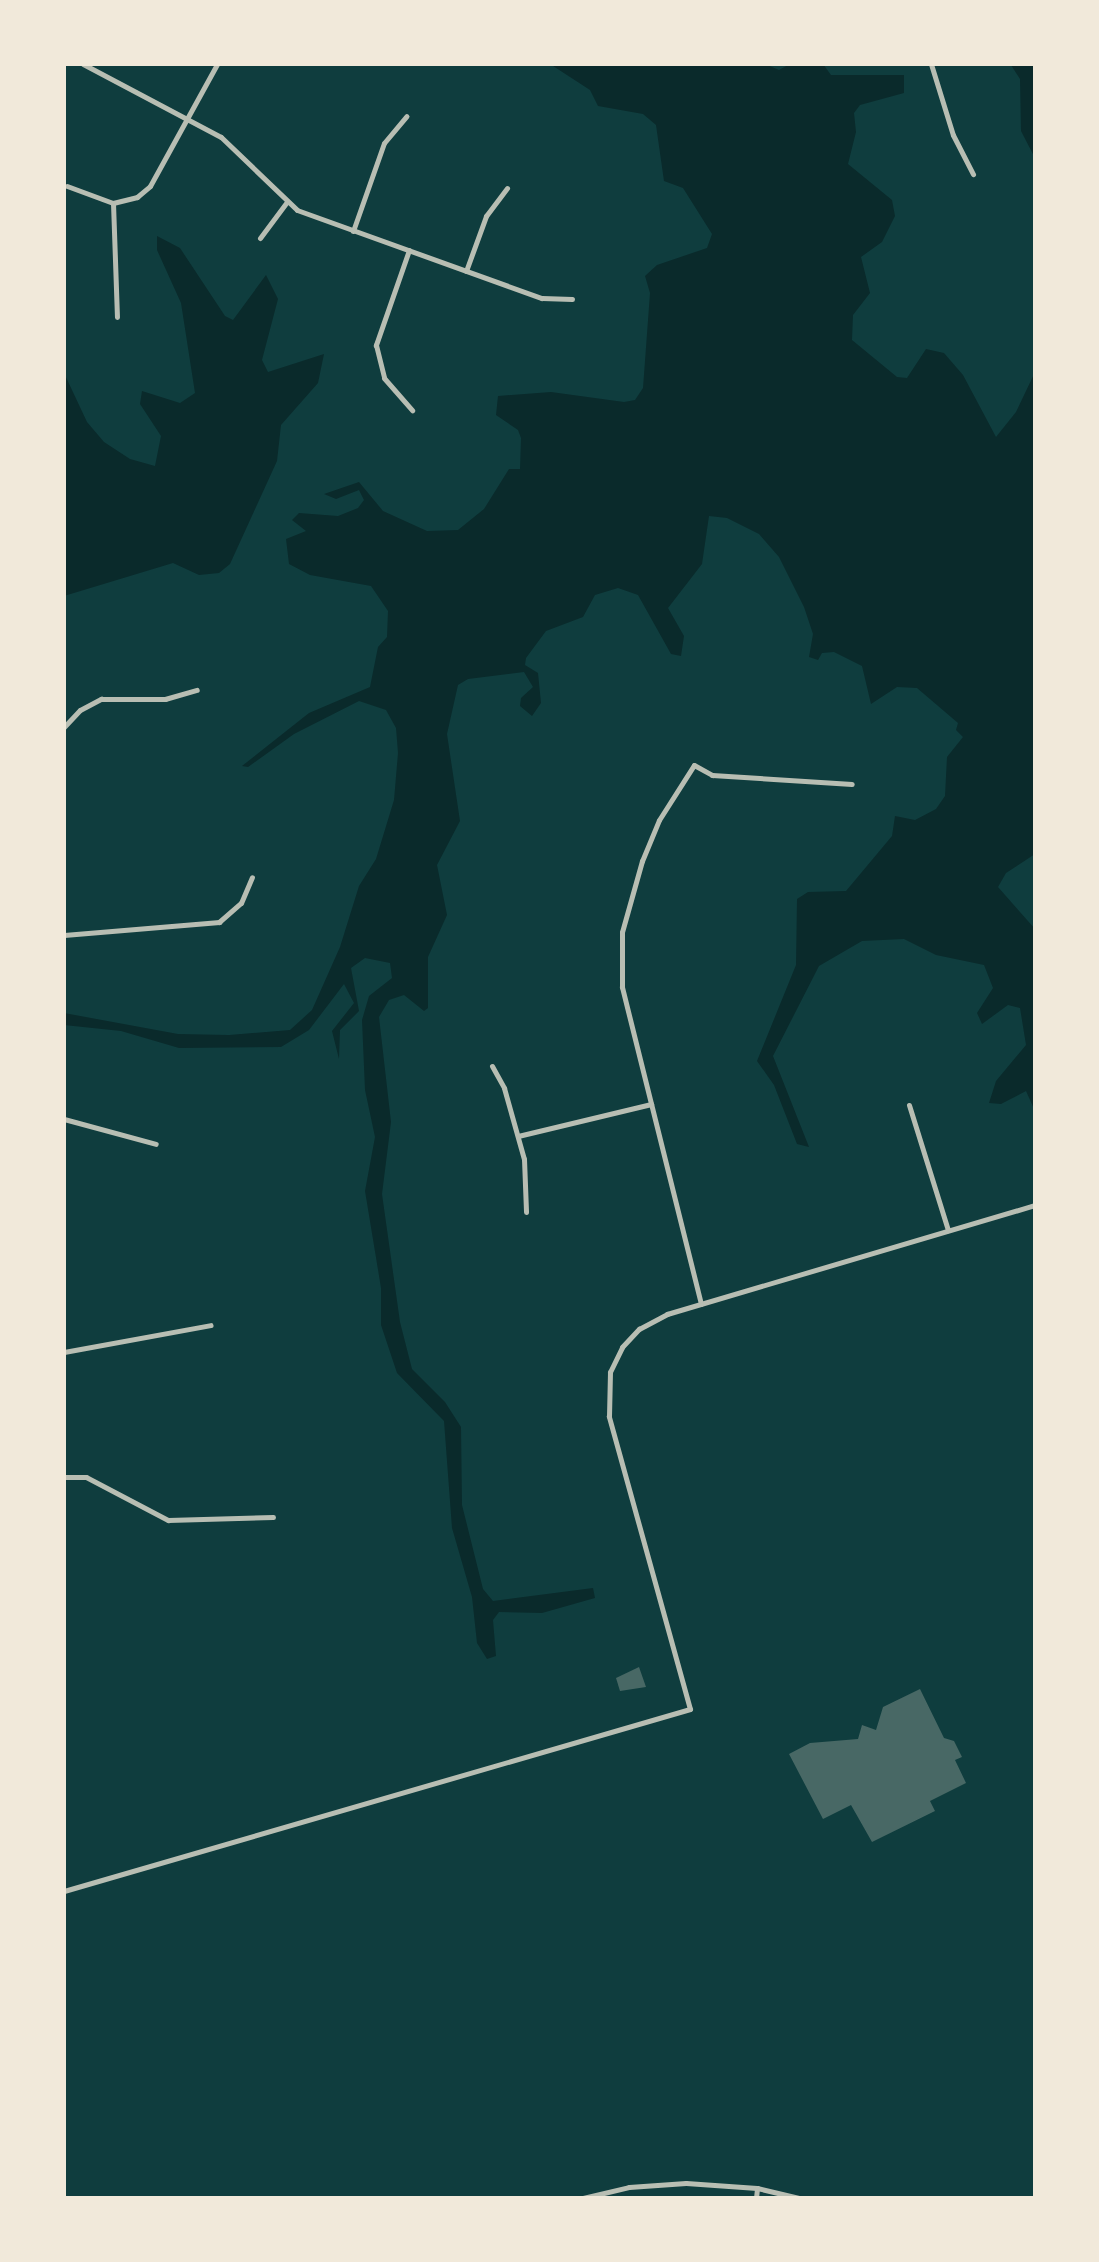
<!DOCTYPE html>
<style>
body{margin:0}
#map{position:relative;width:1099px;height:2262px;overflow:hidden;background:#0f3d3e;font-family:"Public Sans",sans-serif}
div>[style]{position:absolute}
.water>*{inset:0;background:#0a2a2b}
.building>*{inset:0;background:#486865}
.minor>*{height:5px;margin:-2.5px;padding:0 2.5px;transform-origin:2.5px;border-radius:2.5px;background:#b8beb3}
span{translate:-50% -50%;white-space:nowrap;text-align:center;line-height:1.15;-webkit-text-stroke:7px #f1e9da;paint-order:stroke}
.frame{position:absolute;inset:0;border:66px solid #f1e9da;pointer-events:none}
</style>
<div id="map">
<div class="water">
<div style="clip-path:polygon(550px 64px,765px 64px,779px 70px,790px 64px,823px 64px,831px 75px,904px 75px,904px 93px,860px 105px,854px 113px,856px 132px,848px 164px,892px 200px,895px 216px,882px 242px,861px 257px,870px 293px,853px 315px,852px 340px,897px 377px,907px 378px,926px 349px,944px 353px,963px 375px,996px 437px,1016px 412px,1035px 372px,1035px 854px,1006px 873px,998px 887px,1035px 929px,1035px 1111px,1026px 1091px,1001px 1104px,989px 1103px,996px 1081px,1026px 1045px,1020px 1008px,1008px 1005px,982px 1024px,977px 1013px,993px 988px,984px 965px,936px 955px,904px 939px,862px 941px,819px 966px,773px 1056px,809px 1147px,797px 1144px,774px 1085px,757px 1061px,796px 965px,797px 899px,808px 892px,846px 891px,892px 836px,895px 816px,915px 820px,936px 809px,945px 796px,947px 757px,963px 737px,956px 730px,958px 723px,917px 688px,897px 687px,871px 704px,862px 666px,834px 652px,822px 653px,818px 660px,809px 657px,813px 634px,804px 607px,779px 557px,759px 534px,727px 518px,709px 516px,702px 564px,668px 608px,684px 636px,681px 656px,671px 654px,638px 595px,618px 588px,595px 595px,583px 617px,546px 631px,526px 658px,525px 665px,538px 673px,541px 703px,532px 716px,520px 706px,521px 698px,533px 687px,524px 672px,468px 679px,458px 685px,447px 734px,460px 821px,437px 865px,447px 915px,428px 957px,428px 1008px,424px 1011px,404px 995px,389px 1000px,379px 1017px,391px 1122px,382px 1194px,400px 1322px,412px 1369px,445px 1402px,461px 1427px,462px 1505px,483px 1589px,493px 1601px,593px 1588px,595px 1598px,542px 1613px,499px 1612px,493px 1620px,496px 1656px,487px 1659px,477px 1643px,472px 1597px,452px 1528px,444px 1421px,397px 1373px,381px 1325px,381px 1288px,365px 1191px,375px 1137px,365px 1090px,362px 1020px,369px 996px,392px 978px,390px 963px,365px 958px,351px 968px,359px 1011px,340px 1030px,339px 1059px,332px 1031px,354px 1003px,344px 984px,309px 1030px,281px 1047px,179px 1048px,121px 1031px,64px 1025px,64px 1013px,178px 1034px,229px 1035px,290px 1030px,312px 1010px,340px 947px,359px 886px,376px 859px,394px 800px,398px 753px,396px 728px,386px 710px,359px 701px,294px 734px,248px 767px,242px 766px,309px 713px,370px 687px,378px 647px,387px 637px,388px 611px,371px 586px,310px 575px,289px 564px,286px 539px,306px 531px,292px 520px,299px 513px,338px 516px,358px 508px,364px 500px,359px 490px,336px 499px,324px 494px,359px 482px,383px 511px,427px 531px,458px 530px,484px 509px,509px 469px,520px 469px,521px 438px,518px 430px,496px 415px,498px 396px,551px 392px,624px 402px,635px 400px,643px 388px,650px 293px,645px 276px,657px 265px,707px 248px,712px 234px,683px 188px,664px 181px,656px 125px,643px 114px,598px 106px,590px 90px)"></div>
<div style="clip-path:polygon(1035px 64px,1035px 158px,1021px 131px,1020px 79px,1011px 65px)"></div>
<div style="clip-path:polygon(157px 236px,180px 248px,225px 316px,233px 320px,266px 275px,278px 299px,262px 360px,268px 372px,324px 354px,318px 383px,281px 425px,277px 461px,230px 564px,219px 573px,199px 575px,173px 563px,64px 596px,64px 373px,87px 422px,104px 442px,130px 459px,155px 466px,161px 436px,140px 404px,142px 391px,180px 403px,195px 393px,181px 303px,157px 250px)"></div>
</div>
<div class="building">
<div style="clip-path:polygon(639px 1667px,646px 1687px,620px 1691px,616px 1678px)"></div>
<div style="clip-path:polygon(920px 1689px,944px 1738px,954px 1741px,962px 1757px,955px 1760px,966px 1783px,930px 1801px,935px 1811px,872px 1842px,851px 1805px,823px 1819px,789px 1754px,810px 1743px,858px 1739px,862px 1725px,876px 1730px,883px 1707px)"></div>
</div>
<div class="minor">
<div style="left:83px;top:64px;width:156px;rotate:27.9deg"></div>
<div style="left:221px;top:137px;width:105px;rotate:43.8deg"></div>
<div style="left:297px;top:210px;width:260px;rotate:19.8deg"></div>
<div style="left:542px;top:298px;width:30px;rotate:2deg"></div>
<div style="left:931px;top:64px;width:74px;rotate:72.8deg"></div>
<div style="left:953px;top:135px;width:44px;rotate:62.9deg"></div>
<div style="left:67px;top:186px;width:49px;rotate:20.3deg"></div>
<div style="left:113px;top:203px;width:25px;rotate:-14deg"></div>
<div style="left:137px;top:197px;width:17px;rotate:-40deg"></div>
<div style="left:150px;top:186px;width:139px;rotate:-61.2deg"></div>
<div style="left:113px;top:203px;width:114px;rotate:88deg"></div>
<div style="left:353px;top:231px;width:93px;rotate:-70.6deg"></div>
<div style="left:384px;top:143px;width:35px;rotate:-50deg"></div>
<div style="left:260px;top:238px;width:44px;rotate:-53.4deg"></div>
<div style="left:409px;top:250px;width:101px;rotate:109.2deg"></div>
<div style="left:376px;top:345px;width:34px;rotate:76deg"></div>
<div style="left:384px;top:378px;width:43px;rotate:48.8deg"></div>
<div style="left:466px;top:271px;width:59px;rotate:-70deg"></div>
<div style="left:486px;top:216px;width:35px;rotate:-53deg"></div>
<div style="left:64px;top:727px;width:23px;rotate:-47deg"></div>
<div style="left:80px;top:710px;width:24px;rotate:-28deg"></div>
<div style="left:101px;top:699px;width:64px"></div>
<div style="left:165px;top:699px;width:33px;rotate:-16deg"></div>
<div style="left:64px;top:935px;width:156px;rotate:-4.8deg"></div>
<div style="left:219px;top:922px;width:29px;rotate:-41deg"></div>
<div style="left:241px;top:903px;width:28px;rotate:-67deg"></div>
<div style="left:492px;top:1066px;width:25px;rotate:61deg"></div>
<div style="left:504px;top:1088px;width:74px;rotate:74.3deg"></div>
<div style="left:524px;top:1159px;width:53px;rotate:87.8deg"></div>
<div style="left:909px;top:1105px;width:131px;rotate:72.7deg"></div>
<div style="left:64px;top:1119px;width:95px;rotate:15.2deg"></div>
<div style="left:518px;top:1136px;width:137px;rotate:-13.5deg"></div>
<div style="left:701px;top:1304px;width:327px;rotate:-104deg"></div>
<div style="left:622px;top:987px;width:55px;rotate:-90deg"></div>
<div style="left:622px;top:932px;width:74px;rotate:-74.3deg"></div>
<div style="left:642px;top:861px;width:44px;rotate:-67.5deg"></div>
<div style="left:659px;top:820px;width:65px;rotate:-57.5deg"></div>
<div style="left:694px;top:765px;width:21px;rotate:29deg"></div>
<div style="left:712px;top:775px;width:140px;rotate:3.7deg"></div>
<div style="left:64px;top:1352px;width:149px;rotate:-10.4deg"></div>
<div style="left:64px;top:1477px;width:22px"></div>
<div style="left:86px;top:1477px;width:93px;rotate:27.7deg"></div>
<div style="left:168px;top:1520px;width:105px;rotate:-1.6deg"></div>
<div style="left:64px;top:1891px;width:652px;rotate:-16.21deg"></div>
<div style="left:690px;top:1709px;width:304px;rotate:-105.5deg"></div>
<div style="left:609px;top:1416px;width:44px;rotate:-88.7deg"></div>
<div style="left:610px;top:1372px;width:28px;rotate:-64deg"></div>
<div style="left:622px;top:1347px;width:25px;rotate:-47deg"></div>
<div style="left:639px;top:1329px;width:32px;rotate:-28deg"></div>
<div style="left:667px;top:1314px;width:384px;rotate:-16.5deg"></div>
<div style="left:583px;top:2198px;width:47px;rotate:-13.4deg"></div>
<div style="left:629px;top:2187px;width:57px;rotate:-4deg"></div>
<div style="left:686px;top:2183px;width:71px;rotate:4deg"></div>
<div style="left:757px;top:2188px;width:43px;rotate:13.4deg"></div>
<div style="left:756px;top:2198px;width:10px;rotate:-84deg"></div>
</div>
<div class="frame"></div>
</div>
